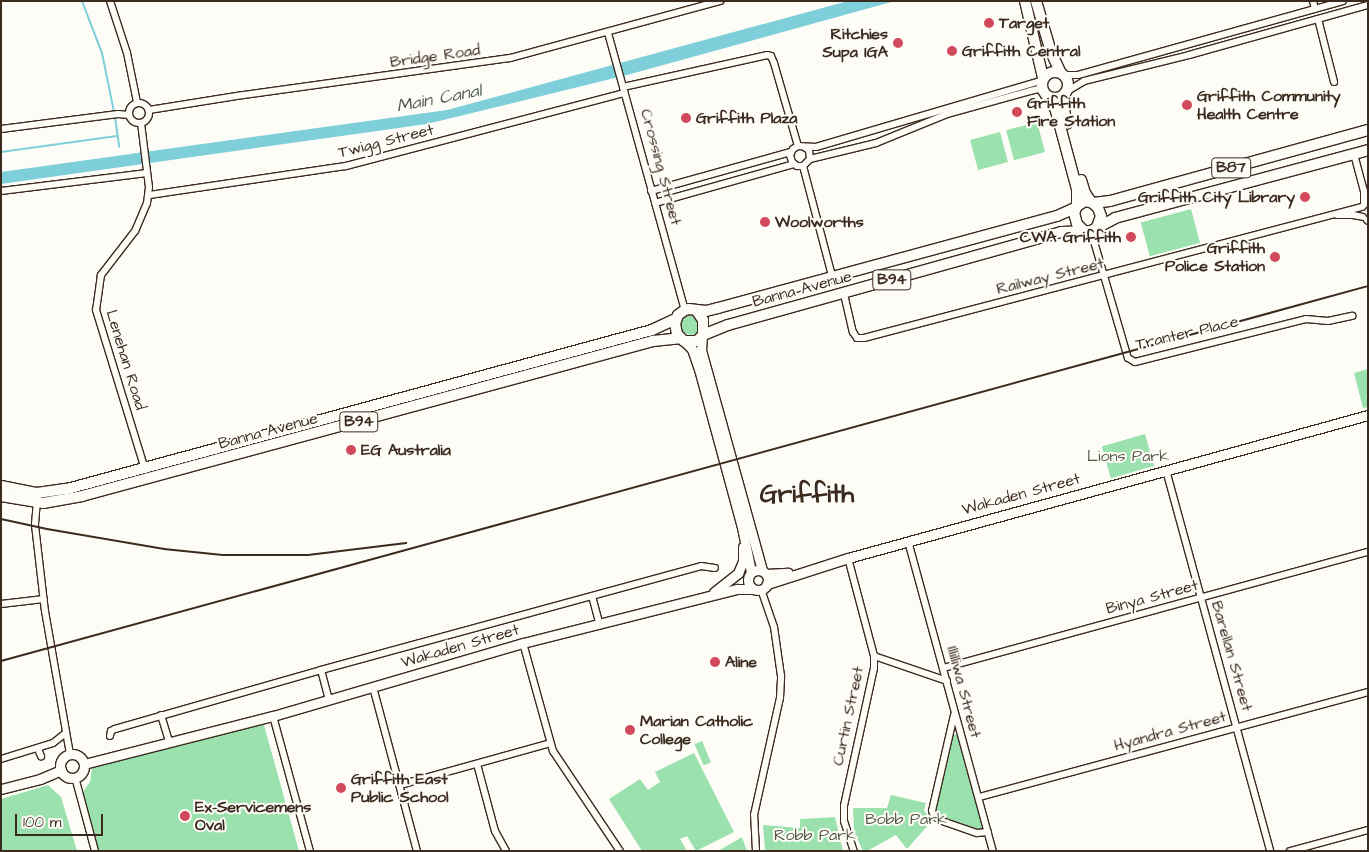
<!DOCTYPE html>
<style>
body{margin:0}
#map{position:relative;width:1369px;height:852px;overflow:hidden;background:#fdfcf7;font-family:"Architects Daughter",sans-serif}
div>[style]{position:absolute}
.green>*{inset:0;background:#9be1ad;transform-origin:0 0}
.round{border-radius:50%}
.water>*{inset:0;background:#7ecfd9}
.stream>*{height:2px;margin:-1px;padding:0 1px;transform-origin:1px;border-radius:1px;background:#7ecfd9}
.roads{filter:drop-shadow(1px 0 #3b2a1e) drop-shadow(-1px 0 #3b2a1e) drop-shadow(0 1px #3b2a1e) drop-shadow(0 -1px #3b2a1e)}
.minor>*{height:6px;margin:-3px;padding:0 3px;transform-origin:3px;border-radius:3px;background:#fdfcf7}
.minor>.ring{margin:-3px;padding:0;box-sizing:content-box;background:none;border:6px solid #fdfcf7;border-radius:50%}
.tertiary>*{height:9px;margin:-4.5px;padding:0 4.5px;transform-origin:4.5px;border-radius:4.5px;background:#fdfcf7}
.secondary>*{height:9px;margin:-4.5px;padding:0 4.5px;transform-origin:4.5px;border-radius:4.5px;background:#fdfcf7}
.secondary>.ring{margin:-4.5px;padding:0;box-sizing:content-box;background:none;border:9px solid #fdfcf7;border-radius:50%}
.primary>*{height:10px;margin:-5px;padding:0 5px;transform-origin:5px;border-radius:5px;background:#fdfcf7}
.primary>.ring{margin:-5px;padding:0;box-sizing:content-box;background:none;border:10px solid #fdfcf7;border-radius:50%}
.rail>*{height:2px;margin:-1px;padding:0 1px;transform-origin:1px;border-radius:1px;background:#3b2a1e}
.dots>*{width:14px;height:14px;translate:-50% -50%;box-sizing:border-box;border:2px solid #fdfcf7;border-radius:50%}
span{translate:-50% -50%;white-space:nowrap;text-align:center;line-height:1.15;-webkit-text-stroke:4px #fdfcf7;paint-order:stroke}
.shield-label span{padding:1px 4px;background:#fdfcf7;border:1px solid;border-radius:4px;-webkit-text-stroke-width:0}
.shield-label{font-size:15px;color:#3b2a1e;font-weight:700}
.poi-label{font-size:16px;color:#3b2a1e;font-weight:700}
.left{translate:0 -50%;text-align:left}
.right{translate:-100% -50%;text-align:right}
.street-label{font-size:16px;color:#3b2a1e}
.park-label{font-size:16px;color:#535842}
.water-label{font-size:18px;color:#4f5c56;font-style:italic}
.town-label{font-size:26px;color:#3b2a1e;font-weight:700}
.frame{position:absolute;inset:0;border:2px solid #3b2a1e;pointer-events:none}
.scale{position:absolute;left:15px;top:814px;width:88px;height:22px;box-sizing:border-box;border:2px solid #3b2a1e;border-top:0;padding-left:6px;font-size:15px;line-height:18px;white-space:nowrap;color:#3b2a1e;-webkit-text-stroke:4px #fdfcf7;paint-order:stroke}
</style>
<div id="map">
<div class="green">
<div style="left:1037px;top:122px;width:31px;height:32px;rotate:75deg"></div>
<div style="left:1000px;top:132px;width:31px;height:31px;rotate:75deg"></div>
<div style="left:1191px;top:209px;width:35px;height:52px;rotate:75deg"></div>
<div class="round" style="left:681px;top:315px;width:20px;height:20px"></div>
<div style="clip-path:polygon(1368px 369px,1368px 407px,1363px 408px,1354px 373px)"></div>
<div style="left:1145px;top:434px;width:33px;height:45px;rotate:74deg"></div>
<div style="clip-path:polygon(262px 718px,299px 851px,96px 851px,82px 793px,90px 782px,92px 768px,169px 742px)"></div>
<div style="clip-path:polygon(953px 734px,957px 735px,983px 828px,979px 831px,937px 816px,935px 812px)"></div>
<div style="left:702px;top:741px;width:23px;height:8px;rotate:67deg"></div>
<div style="clip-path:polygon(694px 753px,734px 832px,696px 851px,687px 836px,680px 839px,686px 849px,683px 851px,642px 851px,609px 799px,640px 779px,648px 790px,660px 782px,655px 772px)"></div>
<div style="clip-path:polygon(48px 785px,61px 797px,77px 851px,1px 851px,1px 799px)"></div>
<div style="clip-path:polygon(891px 795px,926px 803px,924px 810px,931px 822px,907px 849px,896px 835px,867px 851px,863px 851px,854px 832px,853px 808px,887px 808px)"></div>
<div style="clip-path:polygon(835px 817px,843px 851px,765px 851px,763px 825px,800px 828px,800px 819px)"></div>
<div style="clip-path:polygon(742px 837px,747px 851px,718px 851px)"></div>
</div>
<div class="water">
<div style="clip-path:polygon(848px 1px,895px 1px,627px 75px,427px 124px,1px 184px,1px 172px,447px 110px)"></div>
</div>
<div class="stream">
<div style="left:82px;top:1px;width:56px;rotate:69deg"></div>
<div style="left:102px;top:53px;width:60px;rotate:78.5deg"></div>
<div style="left:115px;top:117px;width:30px;rotate:82deg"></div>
<div style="left:1px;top:152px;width:117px;rotate:-7.9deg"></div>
</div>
<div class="roads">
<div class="minor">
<div style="left:110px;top:1px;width:55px;rotate:71.9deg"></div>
<div style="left:127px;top:53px;width:50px;rotate:78.5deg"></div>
<div style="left:1313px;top:1px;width:8px;rotate:76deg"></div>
<div style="left:1318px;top:19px;width:65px;rotate:75.7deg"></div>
<div style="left:608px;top:33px;width:288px;rotate:74.5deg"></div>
<div style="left:1063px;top:75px;width:15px"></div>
<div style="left:1078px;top:75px;width:275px;rotate:-15.6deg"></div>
<div style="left:623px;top:87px;width:148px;rotate:-12.5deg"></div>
<div style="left:767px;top:55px;width:4px;rotate:14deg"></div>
<div style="left:771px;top:56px;width:8px;rotate:67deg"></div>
<div style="left:774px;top:63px;width:86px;rotate:73.9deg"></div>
<div style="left:1066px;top:92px;width:21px;rotate:-31deg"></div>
<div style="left:1084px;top:81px;width:108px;rotate:-13.9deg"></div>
<div style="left:1189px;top:55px;width:186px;rotate:-15.6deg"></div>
<div class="ring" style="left:129px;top:103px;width:14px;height:14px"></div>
<div style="left:149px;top:110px;width:95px;rotate:-9.1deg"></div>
<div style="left:243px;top:95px;width:270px;rotate:-7.9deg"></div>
<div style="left:510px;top:58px;width:218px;rotate:-15.2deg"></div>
<div style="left:141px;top:123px;width:64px;rotate:82.9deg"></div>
<div style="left:149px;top:187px;width:16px;rotate:97deg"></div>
<div style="left:147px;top:203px;width:30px;rotate:113deg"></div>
<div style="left:135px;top:231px;width:56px;rotate:127.7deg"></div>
<div style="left:101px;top:275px;width:35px;rotate:98deg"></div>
<div style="left:96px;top:310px;width:166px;rotate:72.9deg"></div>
<div style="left:1px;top:129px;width:118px;rotate:-7.3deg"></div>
<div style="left:118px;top:114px;width:11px;rotate:5deg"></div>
<div style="left:804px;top:147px;width:6px;rotate:31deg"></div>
<div style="left:809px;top:150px;width:9px;rotate:84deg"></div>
<div style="left:810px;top:159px;width:10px;rotate:135deg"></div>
<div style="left:803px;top:166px;width:6px;rotate:180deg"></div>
<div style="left:797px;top:166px;width:6px;rotate:-141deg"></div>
<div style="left:792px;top:162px;width:7px;rotate:-106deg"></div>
<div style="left:790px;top:155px;width:7px;rotate:-63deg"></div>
<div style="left:793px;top:149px;width:6px;rotate:-31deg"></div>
<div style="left:798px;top:146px;width:18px;rotate:3deg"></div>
<div style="left:816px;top:147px;width:237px;rotate:-16.4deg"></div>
<div style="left:1354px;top:154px;width:38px;rotate:75deg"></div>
<div style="left:1364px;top:191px;width:14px;rotate:90deg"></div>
<div style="left:810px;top:159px;width:68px;rotate:-13.6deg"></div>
<div style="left:876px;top:143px;width:77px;rotate:-22.2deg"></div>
<div style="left:947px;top:114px;width:86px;rotate:-15.5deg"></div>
<div style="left:1030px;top:91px;width:9px;rotate:-13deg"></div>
<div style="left:1039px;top:89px;width:6px;rotate:39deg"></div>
<div style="left:803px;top:166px;width:114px;rotate:75.2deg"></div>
<div style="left:1px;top:191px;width:147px;rotate:-7deg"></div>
<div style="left:651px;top:191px;width:145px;rotate:-15.6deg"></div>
<div style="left:149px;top:195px;width:199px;rotate:-8.4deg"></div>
<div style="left:346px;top:166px;width:288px;rotate:-14.7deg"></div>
<div style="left:655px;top:203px;width:144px;rotate:-15.7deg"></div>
<div style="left:1337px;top:215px;width:16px"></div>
<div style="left:1353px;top:215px;width:10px;rotate:11deg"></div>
<div style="left:1367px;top:220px;width:1px;rotate:45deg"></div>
<div style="left:1091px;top:231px;width:132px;rotate:73.8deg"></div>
<div style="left:1128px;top:358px;width:8px;rotate:30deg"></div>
<div style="left:1135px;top:362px;width:176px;rotate:-14.1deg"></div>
<div style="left:1306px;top:319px;width:22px;rotate:5deg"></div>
<div style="left:1328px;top:321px;width:25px;rotate:-12deg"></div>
<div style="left:844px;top:294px;width:39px;rotate:77deg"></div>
<div style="left:853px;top:332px;width:7px;rotate:56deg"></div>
<div style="left:857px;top:338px;width:7px"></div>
<div style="left:864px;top:338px;width:515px;rotate:-14.74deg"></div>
<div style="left:1166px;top:470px;width:395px;rotate:74.7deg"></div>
<div style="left:37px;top:501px;width:24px;rotate:95deg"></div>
<div style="left:35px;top:525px;width:87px;rotate:83.4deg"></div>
<div style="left:45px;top:611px;width:145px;rotate:80.1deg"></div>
<div style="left:908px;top:541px;width:321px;rotate:74.7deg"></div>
<div style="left:848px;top:558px;width:101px;rotate:75.1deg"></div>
<div style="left:874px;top:656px;width:12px;rotate:90deg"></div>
<div style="left:874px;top:668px;width:141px;rotate:102.3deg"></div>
<div style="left:844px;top:806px;width:15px;rotate:90deg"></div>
<div style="left:844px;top:821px;width:32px;rotate:72deg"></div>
<div style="left:592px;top:596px;width:30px;rotate:75deg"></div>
<div style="left:1px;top:604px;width:43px;rotate:-6.6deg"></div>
<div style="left:523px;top:643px;width:112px;rotate:74.5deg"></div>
<div style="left:553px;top:751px;width:120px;rotate:56.2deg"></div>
<div style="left:874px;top:656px;width:77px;rotate:18.9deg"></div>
<div style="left:943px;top:668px;width:441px;rotate:-15.3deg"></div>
<div style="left:321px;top:670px;width:30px;rotate:75deg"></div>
<div style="left:373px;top:687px;width:170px;rotate:75deg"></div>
<div style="left:161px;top:715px;width:28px;rotate:73deg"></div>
<div style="left:954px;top:715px;width:98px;rotate:102.9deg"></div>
<div style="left:932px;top:811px;width:5px;rotate:68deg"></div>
<div style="left:934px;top:816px;width:9px;rotate:32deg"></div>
<div style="left:942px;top:821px;width:37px;rotate:19deg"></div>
<div style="left:977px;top:833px;width:11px;rotate:-5deg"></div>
<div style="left:273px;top:716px;width:140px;rotate:74.7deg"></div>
<div style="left:110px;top:736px;width:5px;rotate:-79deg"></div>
<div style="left:111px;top:731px;width:4px;rotate:-27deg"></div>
<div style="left:115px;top:729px;width:214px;rotate:-16deg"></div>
<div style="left:321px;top:670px;width:394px;rotate:-15.3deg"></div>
<div style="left:701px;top:566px;width:14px;rotate:8deg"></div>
<div style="left:38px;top:749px;width:8px;rotate:67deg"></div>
<div style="left:1px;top:759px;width:54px;rotate:-17.1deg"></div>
<div style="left:53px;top:743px;width:16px;rotate:-38deg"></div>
<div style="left:477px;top:764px;width:69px;rotate:75deg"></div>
<div style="left:495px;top:831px;width:23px;rotate:61deg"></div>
<div style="left:75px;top:777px;width:77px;rotate:74.9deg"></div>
<div style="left:400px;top:785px;width:156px;rotate:-15.6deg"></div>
<div style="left:979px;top:797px;width:403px;rotate:-15.1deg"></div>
<div style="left:756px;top:851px;width:36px;rotate:-93deg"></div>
<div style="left:754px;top:815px;width:120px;rotate:-77.5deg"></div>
<div style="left:780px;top:698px;width:22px;rotate:-87deg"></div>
<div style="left:781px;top:676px;width:49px;rotate:-98.1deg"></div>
<div style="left:774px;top:627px;width:39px;rotate:-109deg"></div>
<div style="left:1290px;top:851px;width:81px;rotate:-15.1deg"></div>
</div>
<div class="tertiary">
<div style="left:766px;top:574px;width:22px;rotate:-3deg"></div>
<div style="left:767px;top:584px;width:85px;rotate:-17.8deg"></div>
<div style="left:848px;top:558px;width:539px;rotate:-15.38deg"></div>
</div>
<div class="secondary">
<div style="left:702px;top:336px;width:14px;rotate:94deg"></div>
<div style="left:701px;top:350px;width:228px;rotate:74.5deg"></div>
<div style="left:684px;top:341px;width:11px;rotate:45deg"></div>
<div style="left:692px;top:349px;width:21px;rotate:71deg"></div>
<div style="left:699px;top:369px;width:164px;rotate:74.8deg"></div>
<div style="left:742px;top:527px;width:46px;rotate:78.7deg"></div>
<div class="ring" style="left:748px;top:570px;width:11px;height:11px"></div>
<div style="left:714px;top:592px;width:31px;rotate:-38deg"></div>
<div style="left:738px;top:573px;width:13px;rotate:-67deg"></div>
<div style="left:743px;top:561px;width:14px;rotate:-90deg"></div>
<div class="ring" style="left:60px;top:754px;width:15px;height:15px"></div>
<div style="left:84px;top:764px;width:195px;rotate:-14.3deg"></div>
<div style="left:273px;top:716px;width:260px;rotate:-16.3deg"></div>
<div style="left:523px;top:643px;width:221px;rotate:-14.2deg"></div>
<div style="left:737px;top:589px;width:16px"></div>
<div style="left:1px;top:789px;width:40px;rotate:-14.4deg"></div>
<div style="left:40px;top:779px;width:23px;rotate:-23deg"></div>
</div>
<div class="primary">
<div style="left:1025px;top:1px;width:79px;rotate:76.8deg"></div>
<div style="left:1036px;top:1px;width:53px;rotate:73.6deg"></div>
<div style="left:1051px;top:52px;width:23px;rotate:65deg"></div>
<div class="ring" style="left:1042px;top:72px;width:16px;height:16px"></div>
<div style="left:1065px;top:93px;width:12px;rotate:99deg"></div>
<div style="left:1063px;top:105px;width:19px;rotate:78deg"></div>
<div style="left:1046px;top:95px;width:9px;rotate:41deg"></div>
<div style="left:1053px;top:101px;width:15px;rotate:74deg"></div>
<div style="left:1057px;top:115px;width:77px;rotate:74.9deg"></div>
<div style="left:1077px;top:189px;width:17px;rotate:90deg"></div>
<div style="left:1081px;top:180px;width:14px;rotate:73deg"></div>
<div style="left:1085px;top:193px;width:11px;rotate:56deg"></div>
<div style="left:1093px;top:203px;width:17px;rotate:-7deg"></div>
<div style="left:1110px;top:201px;width:268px;rotate:-15.4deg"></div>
<div style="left:1083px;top:230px;width:8px;rotate:-135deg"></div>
<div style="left:1077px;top:224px;width:11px;rotate:-105deg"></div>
<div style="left:1074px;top:213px;width:8px;rotate:-67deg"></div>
<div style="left:1077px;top:206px;width:9px;rotate:-32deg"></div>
<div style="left:1085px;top:201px;width:8px;rotate:14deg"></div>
<div style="left:1093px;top:203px;width:7px;rotate:45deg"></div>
<div style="left:1098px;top:208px;width:9px;rotate:69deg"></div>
<div style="left:1101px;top:216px;width:12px;rotate:110deg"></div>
<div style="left:696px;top:310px;width:12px;rotate:55deg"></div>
<div style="left:703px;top:320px;width:15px;rotate:90deg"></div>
<div style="left:703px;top:335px;width:8px;rotate:135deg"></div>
<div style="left:697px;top:341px;width:13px;rotate:180deg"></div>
<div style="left:684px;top:341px;width:10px;rotate:-135deg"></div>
<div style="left:677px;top:334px;width:10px;rotate:-101deg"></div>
<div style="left:675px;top:324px;width:9px;rotate:-72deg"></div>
<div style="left:678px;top:315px;width:9px;rotate:-36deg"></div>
<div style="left:685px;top:310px;width:4px;rotate:-14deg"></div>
<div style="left:689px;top:309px;width:17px;rotate:7deg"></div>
<div style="left:706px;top:311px;width:12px;rotate:-14deg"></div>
<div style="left:718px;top:308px;width:351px;rotate:-15.2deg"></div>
<div style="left:1057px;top:216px;width:20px;rotate:-24deg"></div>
<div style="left:703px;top:335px;width:27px;rotate:-22deg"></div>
<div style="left:728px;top:325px;width:346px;rotate:-15.6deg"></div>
<div style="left:1061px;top:232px;width:30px;rotate:-2deg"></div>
<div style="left:1091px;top:231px;width:27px;rotate:-28deg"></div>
<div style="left:1115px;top:218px;width:262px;rotate:-15deg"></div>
<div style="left:1px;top:486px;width:37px;rotate:11deg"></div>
<div style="left:37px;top:493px;width:30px;rotate:-8deg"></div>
<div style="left:67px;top:489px;width:606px;rotate:-15.21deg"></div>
<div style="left:652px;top:330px;width:26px;rotate:-25deg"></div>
<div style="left:1px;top:496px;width:43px;rotate:9.5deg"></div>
<div style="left:43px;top:503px;width:40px;rotate:-10deg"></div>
<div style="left:82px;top:496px;width:592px;rotate:-15.19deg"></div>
<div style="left:653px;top:341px;width:27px;rotate:-6deg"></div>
</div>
</div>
<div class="rail">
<div style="left:1px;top:519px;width:47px;rotate:12.3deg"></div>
<div style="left:47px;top:529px;width:119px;rotate:9.7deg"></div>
<div style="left:164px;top:549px;width:59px;rotate:5.8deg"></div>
<div style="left:223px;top:555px;width:85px"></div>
<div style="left:308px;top:555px;width:99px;rotate:-7deg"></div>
<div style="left:1px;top:661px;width:1418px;rotate:-15.34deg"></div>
</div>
<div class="dots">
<div style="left:989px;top:23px;background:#d1495b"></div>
<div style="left:898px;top:43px;background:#d1495b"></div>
<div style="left:952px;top:51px;background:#d1495b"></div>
<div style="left:1187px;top:105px;background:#d1495b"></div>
<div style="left:1017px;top:112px;background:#d1495b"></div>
<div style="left:686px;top:118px;background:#d1495b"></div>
<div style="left:1305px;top:197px;background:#d1495b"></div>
<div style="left:765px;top:222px;background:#d1495b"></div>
<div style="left:1131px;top:237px;background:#d1495b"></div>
<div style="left:1275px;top:257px;background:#d1495b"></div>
<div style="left:351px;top:450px;background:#d1495b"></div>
<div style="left:715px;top:662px;background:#d1495b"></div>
<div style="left:630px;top:730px;background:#d1495b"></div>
<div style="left:341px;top:788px;background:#d1495b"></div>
<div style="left:185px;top:816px;background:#d1495b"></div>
</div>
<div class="shield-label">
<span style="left:1231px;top:168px">B87</span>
<span style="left:892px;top:280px">B94</span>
<span style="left:359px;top:422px">B94</span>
</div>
<div class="poi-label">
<span class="left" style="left:999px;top:23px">Target</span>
<span class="right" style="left:888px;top:43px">Ritchies<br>Supa IGA</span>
<span class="left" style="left:962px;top:51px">Griffith Central</span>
<span class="left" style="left:1197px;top:105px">Griffith Community<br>Health Centre</span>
<span class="left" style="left:1027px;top:112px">Griffith<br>Fire Station</span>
<span class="left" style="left:696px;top:118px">Griffith Plaza</span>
<span class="right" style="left:1295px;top:197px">Griffith City Library</span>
<span class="left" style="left:775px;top:222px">Woolworths</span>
<span class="right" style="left:1121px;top:237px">CWA Griffith</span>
<span class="right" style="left:1265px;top:257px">Griffith<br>Police Station</span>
<span class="left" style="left:361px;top:450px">EG Australia</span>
<span class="left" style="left:725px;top:662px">Aline</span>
<span class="left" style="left:640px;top:730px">Marian Catholic<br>College</span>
<span class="left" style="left:351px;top:788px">Griffith East<br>Public School</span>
<span class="left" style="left:195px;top:816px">Ex-Servicemens<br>Oval</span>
</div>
<div class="street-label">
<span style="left:435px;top:56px;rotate:-8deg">Bridge Road</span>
<span style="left:386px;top:141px;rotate:-14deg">Twigg Street</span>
<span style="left:661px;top:167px;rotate:75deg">Crossing Street</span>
<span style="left:1050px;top:276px;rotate:-14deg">Railway Street</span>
<span style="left:802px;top:289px;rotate:-15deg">Banna Avenue</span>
<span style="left:1187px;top:333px;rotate:-13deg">Tranter Place</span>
<span style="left:126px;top:360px;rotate:73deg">Lenehan Road</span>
<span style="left:268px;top:431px;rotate:-15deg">Banna Avenue</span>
<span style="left:1021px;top:494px;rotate:-15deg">Wakaden Street</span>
<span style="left:1152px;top:597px;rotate:-15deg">Binya Street</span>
<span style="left:460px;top:646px;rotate:-16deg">Wakaden Street</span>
<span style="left:1232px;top:656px;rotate:74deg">Barellan Street</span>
<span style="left:964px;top:692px;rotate:75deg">Illilliwa Street</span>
<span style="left:848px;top:716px;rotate:-78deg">Curtin Street</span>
<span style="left:1170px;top:731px;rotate:-15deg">Hyandra Street</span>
</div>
<div class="park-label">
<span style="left:1128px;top:456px">Lions Park</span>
<span style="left:906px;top:819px">Bobb Park</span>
<span style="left:815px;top:835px">Robb Park</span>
</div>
<div class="water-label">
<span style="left:439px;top:99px;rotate:-11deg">Main Canal</span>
</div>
<div class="town-label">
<span style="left:807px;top:495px">Griffith</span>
</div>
<div class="frame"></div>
<div class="scale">100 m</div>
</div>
